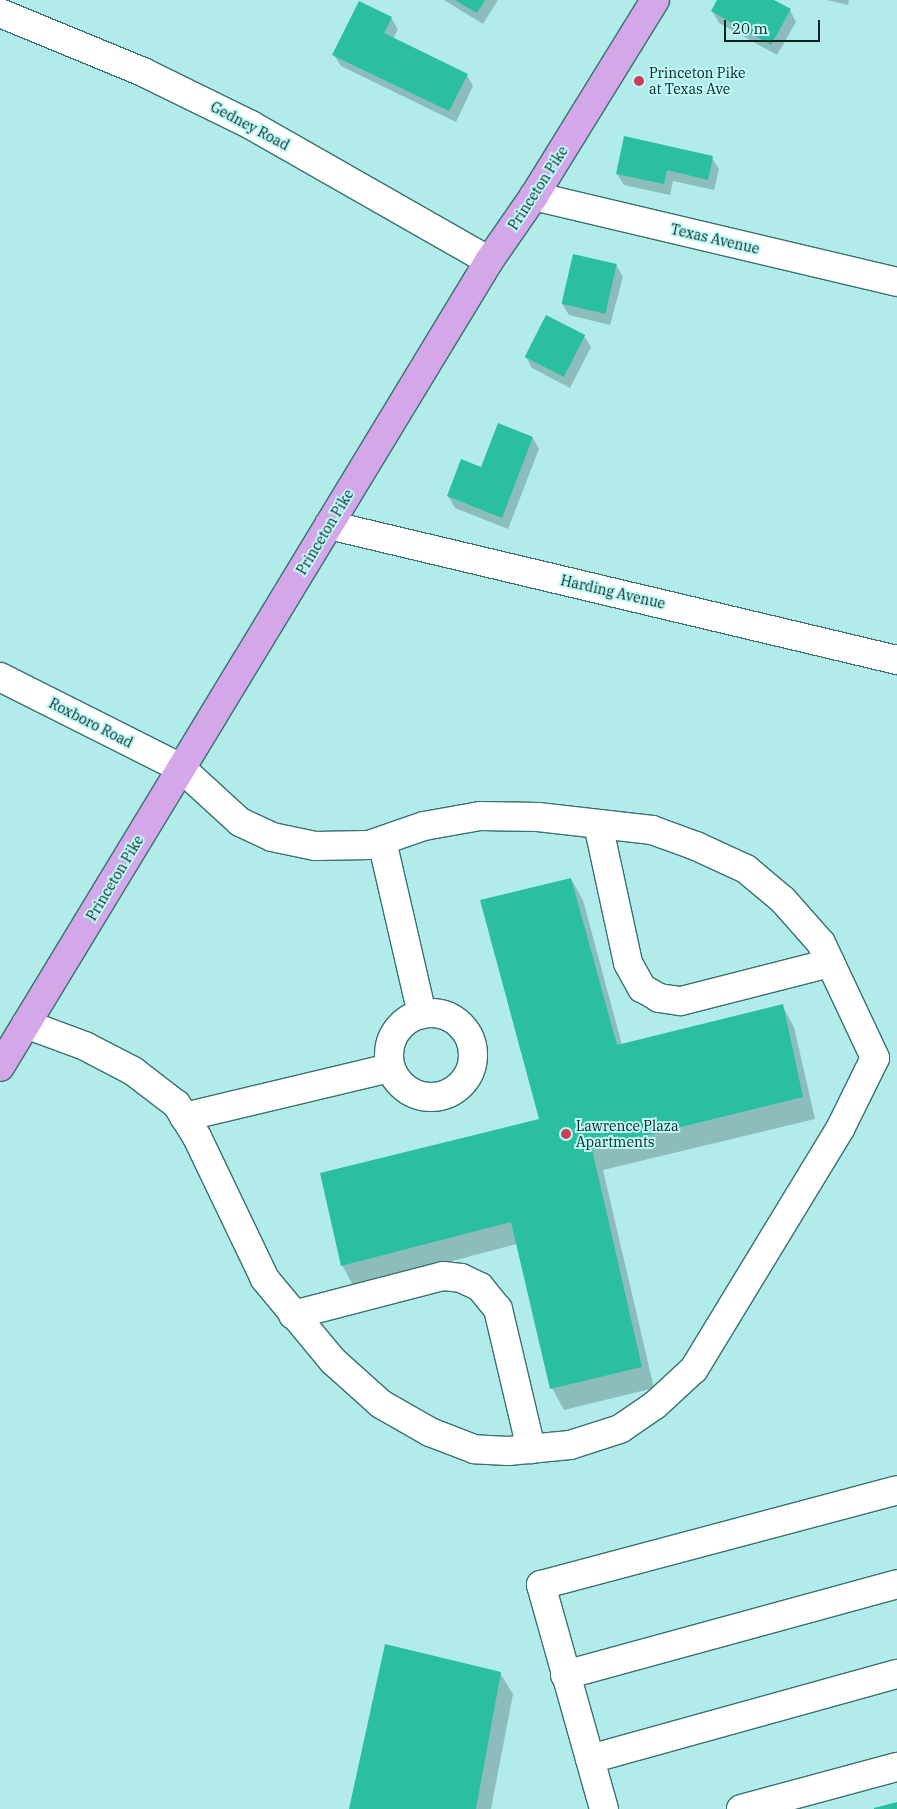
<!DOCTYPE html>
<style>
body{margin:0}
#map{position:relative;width:897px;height:1809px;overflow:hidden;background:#b1eceb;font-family:"IBM Plex Serif",serif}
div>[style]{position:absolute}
.shadow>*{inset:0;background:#0003}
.building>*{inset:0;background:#2ac09f;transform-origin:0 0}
.roads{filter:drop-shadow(1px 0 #387170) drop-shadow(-1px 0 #387170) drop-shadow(0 1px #387170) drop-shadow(0 -1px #387170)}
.minor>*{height:28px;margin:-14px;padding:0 14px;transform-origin:14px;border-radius:14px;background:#fff}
.minor>.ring{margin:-14px;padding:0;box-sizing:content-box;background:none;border:28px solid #fff;border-radius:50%}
.major>*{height:28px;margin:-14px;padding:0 14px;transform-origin:14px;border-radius:14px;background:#d4a7e9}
.dots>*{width:14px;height:14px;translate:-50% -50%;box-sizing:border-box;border:2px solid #befaf8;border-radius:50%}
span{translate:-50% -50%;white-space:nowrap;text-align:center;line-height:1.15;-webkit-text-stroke:4px #befaf8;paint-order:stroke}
.poi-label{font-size:14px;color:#0a2222}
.left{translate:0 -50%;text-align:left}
.street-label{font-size:14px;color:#0a2222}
.scale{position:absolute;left:724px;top:20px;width:96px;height:22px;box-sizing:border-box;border:2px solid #0a2222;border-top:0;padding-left:6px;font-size:15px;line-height:18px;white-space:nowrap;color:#0a2222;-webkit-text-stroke:4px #befaf8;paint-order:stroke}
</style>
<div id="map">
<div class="shadow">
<div style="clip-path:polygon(444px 0,498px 0,483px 24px)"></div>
<div style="clip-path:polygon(719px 0,771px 0,790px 10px,796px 22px,777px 55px,719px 23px,712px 11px)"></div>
<div style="clip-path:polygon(827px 0,849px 0,848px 5px)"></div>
<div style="clip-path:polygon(391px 18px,398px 29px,393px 39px,467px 75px,473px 86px,456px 122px,341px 66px,334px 55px)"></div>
<div style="clip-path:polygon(712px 158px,719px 169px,714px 190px,673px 181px,670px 195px,624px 185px,617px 174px)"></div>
<div style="clip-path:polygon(616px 265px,623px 277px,610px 325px,569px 315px,562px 304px)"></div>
<div style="clip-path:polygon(584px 336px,591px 347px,570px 388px,532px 368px,526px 357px)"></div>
<div style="clip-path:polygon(533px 438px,539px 449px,508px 529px,455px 508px,448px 496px,481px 468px)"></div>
<div style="clip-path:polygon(571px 879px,583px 900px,622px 1045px,782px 1005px,794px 1027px,815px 1119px,603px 1170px,654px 1388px,564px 1410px,552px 1388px,517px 1244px,354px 1287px,342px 1265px,541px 1120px)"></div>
<div style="clip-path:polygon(500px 1673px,513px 1694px,491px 1809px,350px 1809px)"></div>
</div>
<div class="building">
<div style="clip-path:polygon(455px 0,485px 0,477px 13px)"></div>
<div style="clip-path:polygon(717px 0,774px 0,791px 9px,771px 45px,711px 11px)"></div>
<div style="clip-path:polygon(359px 1px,392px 17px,384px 33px,468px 74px,449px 111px,332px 55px)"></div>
<div style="clip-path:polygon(624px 136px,713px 156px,708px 180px,667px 170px,664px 184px,616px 174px)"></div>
<div style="left:573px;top:254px;width:45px;height:51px;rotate:13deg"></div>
<div style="left:546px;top:315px;width:44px;height:47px;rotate:27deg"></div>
<div style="clip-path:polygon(498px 423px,533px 437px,502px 518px,447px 496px,461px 459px,481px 467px)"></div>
<div style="clip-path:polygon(571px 878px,617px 1045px,783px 1004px,803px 1097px,592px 1149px,642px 1367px,550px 1389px,511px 1222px,341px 1266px,320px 1173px,539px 1119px,480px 900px)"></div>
<div style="clip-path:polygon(385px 1644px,501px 1672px,476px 1809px,349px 1809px)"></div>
<div style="clip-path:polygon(897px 1802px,897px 1809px,874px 1809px,874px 1808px)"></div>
</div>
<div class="roads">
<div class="minor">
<div style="left:0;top:13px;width:155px;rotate:22.4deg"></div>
<div style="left:143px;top:72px;width:120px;rotate:26.1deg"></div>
<div style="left:251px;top:125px;width:274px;rotate:29.7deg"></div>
<div style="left:534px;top:196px;width:373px;rotate:13.3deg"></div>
<div style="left:329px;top:525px;width:584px;rotate:13.37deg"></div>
<div style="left:0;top:677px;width:203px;rotate:26.7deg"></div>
<div style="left:181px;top:768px;width:80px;rotate:42.5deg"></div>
<div style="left:240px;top:822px;width:35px;rotate:25deg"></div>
<div style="left:272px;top:837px;width:44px;rotate:11.8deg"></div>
<div style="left:315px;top:846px;width:54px;rotate:-1.1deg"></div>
<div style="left:369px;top:845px;width:58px;rotate:-19.1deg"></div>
<div style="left:424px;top:826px;width:57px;rotate:-10.1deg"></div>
<div style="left:480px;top:816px;width:58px;rotate:1deg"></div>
<div style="left:538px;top:817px;width:115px;rotate:6.5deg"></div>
<div style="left:652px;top:830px;width:47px;rotate:20deg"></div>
<div style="left:696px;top:846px;width:55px;rotate:24.7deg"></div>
<div style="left:746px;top:869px;width:48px;rotate:40deg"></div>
<div style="left:783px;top:900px;width:57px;rotate:48.5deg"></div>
<div style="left:821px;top:943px;width:127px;rotate:64.8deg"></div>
<div style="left:875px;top:1058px;width:79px;rotate:116.2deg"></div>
<div style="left:840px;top:1129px;width:281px;rotate:121.3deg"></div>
<div style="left:694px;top:1369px;width:53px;rotate:137.3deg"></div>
<div style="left:655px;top:1405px;width:42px;rotate:145.6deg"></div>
<div style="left:620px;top:1429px;width:52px;rotate:162.3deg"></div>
<div style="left:570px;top:1445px;width:62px;rotate:174.5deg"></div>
<div style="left:508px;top:1451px;width:34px;rotate:-177deg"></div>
<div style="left:474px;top:1449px;width:47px;rotate:-158.9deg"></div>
<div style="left:430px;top:1432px;width:56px;rotate:-150.3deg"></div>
<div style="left:381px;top:1404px;width:64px;rotate:-138.1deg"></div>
<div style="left:333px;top:1361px;width:107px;rotate:-129.7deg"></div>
<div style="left:265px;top:1279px;width:157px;rotate:-115.6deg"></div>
<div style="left:197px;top:1137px;width:39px;rotate:-122deg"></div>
<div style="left:176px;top:1104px;width:54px;rotate:-142.5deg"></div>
<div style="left:133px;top:1071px;width:54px;rotate:-152.5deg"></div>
<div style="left:85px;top:1046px;width:63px;rotate:-159.6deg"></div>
<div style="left:598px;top:824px;width:142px;rotate:77.8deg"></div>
<div style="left:628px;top:963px;width:29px;rotate:61deg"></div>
<div style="left:642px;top:988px;width:20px;rotate:30deg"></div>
<div style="left:659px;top:998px;width:22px;rotate:8deg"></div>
<div style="left:681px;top:1001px;width:154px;rotate:-14.3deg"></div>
<div style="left:382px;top:841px;width:178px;rotate:77deg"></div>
<div class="ring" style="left:389px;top:1013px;width:56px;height:56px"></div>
<div style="left:184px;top:1117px;width:212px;rotate:-13.4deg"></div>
<div style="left:293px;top:1315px;width:155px;rotate:-14.6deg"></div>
<div style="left:443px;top:1276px;width:18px;rotate:6deg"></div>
<div style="left:461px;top:1278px;width:21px;rotate:25deg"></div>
<div style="left:480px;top:1287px;width:28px;rotate:51deg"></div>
<div style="left:498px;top:1309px;width:144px;rotate:76.7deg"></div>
<div style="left:565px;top:1675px;width:344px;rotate:-15.3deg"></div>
<div style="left:590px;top:1759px;width:319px;rotate:-15.5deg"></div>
<div style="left:604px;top:1809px;width:233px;rotate:-105.7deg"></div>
<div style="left:541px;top:1585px;width:368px;rotate:-14.9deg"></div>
<div style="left:741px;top:1809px;width:162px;rotate:-15.1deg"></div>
</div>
<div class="major">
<div style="left:0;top:1067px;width:943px;rotate:-58.75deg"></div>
<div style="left:489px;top:261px;width:79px;rotate:-55.3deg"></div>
<div style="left:534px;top:196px;width:230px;rotate:-58.3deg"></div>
</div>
</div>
<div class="dots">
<div style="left:639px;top:81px;background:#cd3d59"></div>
<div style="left:566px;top:1134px;background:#cd3d59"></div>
</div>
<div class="poi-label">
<span class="left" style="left:649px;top:81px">Princeton Pike<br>at Texas Ave</span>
<span class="left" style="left:576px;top:1134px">Lawrence Plaza<br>Apartments</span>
</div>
<div class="street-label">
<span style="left:250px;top:126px;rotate:28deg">Gedney Road</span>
<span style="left:538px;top:188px;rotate:-57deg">Princeton Pike</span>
<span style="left:715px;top:239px;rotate:13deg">Texas Avenue</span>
<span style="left:325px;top:532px;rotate:-59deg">Princeton Pike</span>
<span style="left:613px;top:592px;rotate:13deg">Harding Avenue</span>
<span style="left:91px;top:723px;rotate:27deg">Roxboro Road</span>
<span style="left:115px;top:878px;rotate:-59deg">Princeton Pike</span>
</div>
<div class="scale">20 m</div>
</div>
